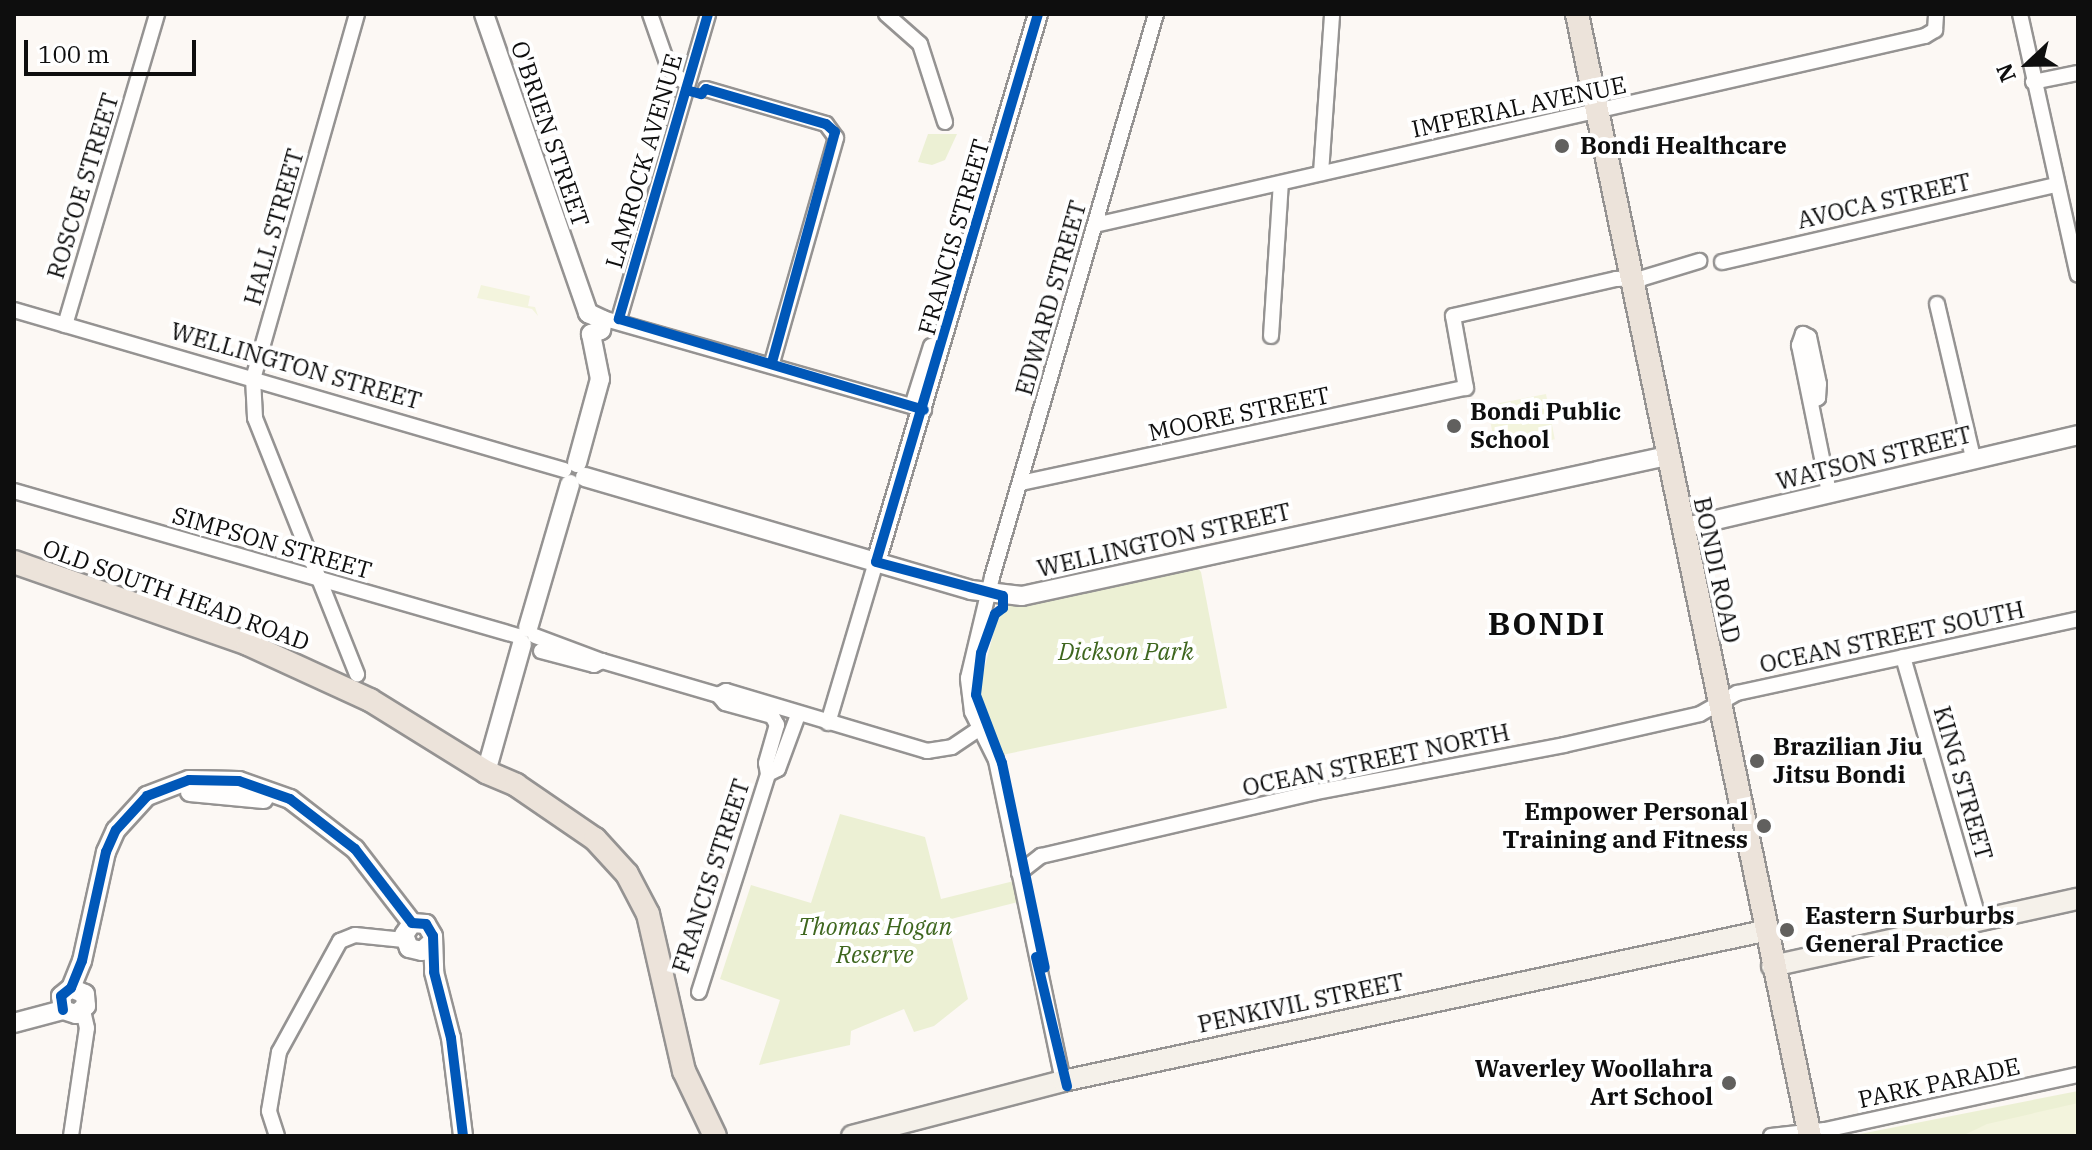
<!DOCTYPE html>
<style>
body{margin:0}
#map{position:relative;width:2092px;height:1150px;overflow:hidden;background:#fcf8f4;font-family:"IBM Plex Serif",serif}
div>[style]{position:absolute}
.green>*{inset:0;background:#ecf0d4}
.pitch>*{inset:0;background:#f3f4dd;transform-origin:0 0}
.roads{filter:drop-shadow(2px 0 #959392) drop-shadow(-2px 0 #959392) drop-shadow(0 2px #959392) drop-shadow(0 -2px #959392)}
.minor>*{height:14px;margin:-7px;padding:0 7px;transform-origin:7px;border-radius:7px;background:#fffefd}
.tertiary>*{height:18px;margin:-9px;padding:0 9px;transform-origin:9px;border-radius:9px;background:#fffefd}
.secondary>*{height:20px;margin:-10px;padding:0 10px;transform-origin:10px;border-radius:10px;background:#f5f1ea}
.primary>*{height:22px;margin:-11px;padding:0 11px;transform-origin:11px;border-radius:11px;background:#ece3da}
.cycleway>*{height:10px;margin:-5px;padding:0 5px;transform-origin:5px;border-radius:5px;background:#0057b8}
.dots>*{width:22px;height:22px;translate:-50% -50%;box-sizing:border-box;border:4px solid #fff;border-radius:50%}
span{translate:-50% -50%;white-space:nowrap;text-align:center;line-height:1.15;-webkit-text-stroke:8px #fff;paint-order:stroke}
.street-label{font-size:24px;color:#0e0e0e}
.poi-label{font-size:24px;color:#0e0e0e;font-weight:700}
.left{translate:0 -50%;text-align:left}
.right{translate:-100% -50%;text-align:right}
.park-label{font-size:24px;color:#3e661e;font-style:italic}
.district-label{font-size:32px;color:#0e0e0e;font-weight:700;letter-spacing:2px}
.frame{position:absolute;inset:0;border:16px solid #0e0e0e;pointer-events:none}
.north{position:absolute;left:1988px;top:24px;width:80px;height:80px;-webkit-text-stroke:6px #fff;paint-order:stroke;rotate:248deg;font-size:22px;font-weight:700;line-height:32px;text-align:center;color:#0e0e0e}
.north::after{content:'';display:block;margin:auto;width:28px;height:36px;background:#0e0e0e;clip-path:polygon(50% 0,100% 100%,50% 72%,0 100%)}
.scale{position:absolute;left:24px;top:40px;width:172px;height:36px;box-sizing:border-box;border:4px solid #0e0e0e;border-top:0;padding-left:10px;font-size:24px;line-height:28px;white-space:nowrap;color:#0e0e0e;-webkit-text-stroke:6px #fff;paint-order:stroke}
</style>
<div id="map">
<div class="green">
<div style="clip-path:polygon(928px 134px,957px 134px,945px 160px,932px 165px,918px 162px)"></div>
<div style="clip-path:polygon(1189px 558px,1201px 572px,1227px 708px,1002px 755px,977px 697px,1003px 596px)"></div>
<div style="clip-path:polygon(840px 814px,925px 837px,941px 899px,1014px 881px,1018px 902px,947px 920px,968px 999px,934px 1026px,914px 1032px,904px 1009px,851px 1031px,850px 1045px,759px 1065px,780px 1000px,720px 979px,751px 885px,811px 903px)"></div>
<div style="clip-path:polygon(2078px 1091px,2078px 1136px,1850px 1136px)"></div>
</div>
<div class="pitch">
<div style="clip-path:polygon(481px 285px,530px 296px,528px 306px,535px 307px,538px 316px,532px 309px,477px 298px)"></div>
<div style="left:1546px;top:394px;width:46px;height:60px;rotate:79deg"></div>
<div style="clip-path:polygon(2078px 1103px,2078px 1136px,1962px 1136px,1987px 1124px)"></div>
</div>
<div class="roads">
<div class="minor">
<div style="left:357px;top:14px;width:379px;rotate:105.9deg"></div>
<div style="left:253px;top:378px;width:40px;rotate:87.1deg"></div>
<div style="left:255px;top:418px;width:276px;rotate:68.3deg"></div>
<div style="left:650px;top:14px;width:60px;rotate:70.7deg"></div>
<div style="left:670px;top:71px;width:21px;rotate:37deg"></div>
<div style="left:886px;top:14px;width:45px;rotate:41.4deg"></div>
<div style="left:920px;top:44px;width:82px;rotate:72.2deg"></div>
<div style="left:2020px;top:14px;width:267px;rotate:77.5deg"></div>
<div style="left:2033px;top:82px;width:46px;rotate:-11.3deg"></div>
<div style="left:706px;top:89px;width:125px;rotate:16.3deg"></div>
<div style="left:826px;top:124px;width:17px;rotate:54deg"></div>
<div style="left:836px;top:138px;width:234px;rotate:105.9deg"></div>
<div style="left:1321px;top:173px;width:159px;rotate:-86deg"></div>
<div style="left:1095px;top:225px;width:851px;rotate:-12.83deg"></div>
<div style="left:1925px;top:36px;width:12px;rotate:-31deg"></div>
<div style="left:1935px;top:30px;width:16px;rotate:-86deg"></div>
<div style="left:1722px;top:262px;width:342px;rotate:-13deg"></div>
<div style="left:1937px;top:304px;width:158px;rotate:76.8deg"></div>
<div style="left:14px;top:310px;width:573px;rotate:16.22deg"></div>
<div style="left:602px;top:318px;width:335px;rotate:15.9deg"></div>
<div style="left:619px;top:319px;width:318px;rotate:-73.7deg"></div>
<div style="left:65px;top:325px;width:324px;rotate:-73.5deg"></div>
<div style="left:1271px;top:336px;width:153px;rotate:-86.3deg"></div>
<div style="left:1812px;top:401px;width:7px;rotate:-27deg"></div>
<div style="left:1818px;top:398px;width:14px;rotate:-86deg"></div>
<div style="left:1819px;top:384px;width:48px;rotate:-102deg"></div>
<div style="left:1809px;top:337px;width:7px;rotate:-153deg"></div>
<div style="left:1803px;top:334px;width:12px;rotate:110deg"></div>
<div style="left:1799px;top:345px;width:150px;rotate:78.5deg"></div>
<div style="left:912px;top:406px;width:63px;rotate:-72.4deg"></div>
<div style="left:1021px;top:483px;width:455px;rotate:-12.1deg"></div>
<div style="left:1466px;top:388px;width:73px;rotate:-100.2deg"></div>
<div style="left:1453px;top:316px;width:167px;rotate:-12.8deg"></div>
<div style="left:1616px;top:279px;width:27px;rotate:-2deg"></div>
<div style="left:1643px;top:278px;width:59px;rotate:-16.9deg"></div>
<div style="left:14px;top:491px;width:524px;rotate:16.05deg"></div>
<div style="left:535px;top:636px;width:72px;rotate:20.5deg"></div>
<div style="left:602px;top:661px;width:121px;rotate:16.3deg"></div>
<div style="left:718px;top:695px;width:9px;rotate:-27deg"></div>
<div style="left:726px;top:691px;width:210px;rotate:16.6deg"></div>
<div style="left:927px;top:751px;width:25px;rotate:-9deg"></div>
<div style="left:952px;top:747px;width:34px;rotate:-34deg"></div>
<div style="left:541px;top:651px;width:55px;rotate:14.8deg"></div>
<div style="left:594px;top:665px;width:9px;rotate:-27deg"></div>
<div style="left:1903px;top:657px;width:275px;rotate:73.9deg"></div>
<div style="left:828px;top:723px;width:168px;rotate:-73.4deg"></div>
<div style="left:768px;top:774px;width:11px;rotate:-27deg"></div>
<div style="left:778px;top:769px;width:58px;rotate:-69.7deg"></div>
<div style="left:1019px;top:873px;width:28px;rotate:-38deg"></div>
<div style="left:1041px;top:856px;width:282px;rotate:-13.1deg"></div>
<div style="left:1316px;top:792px;width:252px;rotate:-10.7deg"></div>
<div style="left:1564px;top:745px;width:139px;rotate:-12.8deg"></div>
<div style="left:1700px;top:714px;width:43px;rotate:-29.6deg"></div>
<div style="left:1737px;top:693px;width:349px;rotate:-12.2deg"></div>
<div style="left:699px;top:992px;width:229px;rotate:-72.4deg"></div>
<div style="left:768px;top:774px;width:11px;rotate:-100deg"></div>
<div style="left:766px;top:763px;width:40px;rotate:-74deg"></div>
<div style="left:777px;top:725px;width:10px;rotate:-119deg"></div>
<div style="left:772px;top:716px;width:49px;rotate:-164.5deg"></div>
<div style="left:725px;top:703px;width:11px;rotate:-131deg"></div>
<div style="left:1063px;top:1081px;width:328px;rotate:-101.8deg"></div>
<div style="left:996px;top:760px;width:54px;rotate:-116.6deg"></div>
<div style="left:972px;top:712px;width:34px;rotate:-97deg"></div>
<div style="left:968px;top:678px;width:104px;rotate:-76.6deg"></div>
<div style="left:992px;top:577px;width:586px;rotate:-73.76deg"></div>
<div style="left:71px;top:1136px;width:109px;rotate:-81.6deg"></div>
<div style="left:87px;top:1028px;width:17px;rotate:-103deg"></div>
<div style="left:277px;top:1136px;width:26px;rotate:-108deg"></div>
<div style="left:269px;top:1111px;width:60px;rotate:-80.4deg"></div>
<div style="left:279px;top:1052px;width:127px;rotate:-61.2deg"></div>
<div style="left:340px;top:941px;width:16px;rotate:-22deg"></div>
<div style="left:355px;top:935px;width:49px;rotate:5.8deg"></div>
<div style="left:1771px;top:1136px;width:54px;rotate:-6.3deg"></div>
<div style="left:1825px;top:1130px;width:259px;rotate:-12.3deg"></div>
</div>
<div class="tertiary">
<div style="left:484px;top:14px;width:317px;rotate:70.8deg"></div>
<div style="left:588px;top:313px;width:17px;rotate:25deg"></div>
<div style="left:603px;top:320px;width:10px;rotate:101deg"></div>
<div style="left:601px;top:330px;width:11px;rotate:158deg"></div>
<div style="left:577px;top:463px;width:87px;rotate:-74.7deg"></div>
<div style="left:600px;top:379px;width:46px;rotate:-101.3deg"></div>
<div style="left:585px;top:477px;width:402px;rotate:16.3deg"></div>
<div style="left:971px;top:590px;width:51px;rotate:6.7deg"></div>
<div style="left:1022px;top:596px;width:660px;rotate:-12.25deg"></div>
<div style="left:1682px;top:528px;width:407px;rotate:-13.2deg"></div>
<div style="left:876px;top:562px;width:571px;rotate:-73.53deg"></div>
<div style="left:528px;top:628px;width:150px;rotate:-73.7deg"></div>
<div style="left:486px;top:772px;width:133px;rotate:-74.3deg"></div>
<div style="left:190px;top:792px;width:74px;rotate:5.4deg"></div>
<div style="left:412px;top:923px;width:14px;rotate:4deg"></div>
<div style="left:426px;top:924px;width:14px;rotate:60deg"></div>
<div style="left:433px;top:936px;width:36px;rotate:88deg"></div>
<div style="left:434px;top:972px;width:68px;rotate:75.6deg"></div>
<div style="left:451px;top:1038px;width:99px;rotate:83deg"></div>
<div style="left:412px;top:923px;width:14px;rotate:124deg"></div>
<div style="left:404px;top:935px;width:14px;rotate:69deg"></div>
<div style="left:409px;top:948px;width:13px;rotate:13deg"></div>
<div style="left:422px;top:951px;width:12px;rotate:-42deg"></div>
<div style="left:63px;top:1010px;width:14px;rotate:-98deg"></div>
<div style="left:61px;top:996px;width:13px;rotate:-39deg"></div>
<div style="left:71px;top:988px;width:29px;rotate:-68deg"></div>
<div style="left:82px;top:961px;width:112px;rotate:-77.6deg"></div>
<div style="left:106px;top:852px;width:24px;rotate:-66deg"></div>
<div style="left:116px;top:830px;width:46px;rotate:-47.6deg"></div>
<div style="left:147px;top:796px;width:45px;rotate:-20.9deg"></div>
<div style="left:189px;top:780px;width:50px;rotate:1.1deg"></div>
<div style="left:239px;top:781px;width:54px;rotate:19.4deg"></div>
<div style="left:290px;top:799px;width:82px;rotate:37.6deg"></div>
<div style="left:355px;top:849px;width:93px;rotate:52.4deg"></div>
<div style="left:63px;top:1010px;width:14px;rotate:17deg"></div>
<div style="left:76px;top:1014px;width:13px;rotate:-39deg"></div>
<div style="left:86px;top:1006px;width:12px;rotate:-95deg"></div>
<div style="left:85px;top:994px;width:15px;rotate:-157deg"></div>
<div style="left:14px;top:1023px;width:51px;rotate:-14.9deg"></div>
</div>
<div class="secondary">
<div style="left:1772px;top:966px;width:313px;rotate:-12.4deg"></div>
<div style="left:852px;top:1136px;width:218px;rotate:-14.6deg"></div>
<div style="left:1063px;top:1081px;width:717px;rotate:-12.08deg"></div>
</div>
<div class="primary">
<div style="left:1577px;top:14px;width:1146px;rotate:78.27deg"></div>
<div style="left:14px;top:562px;width:248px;rotate:19.3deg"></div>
<div style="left:248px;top:644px;width:134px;rotate:24.7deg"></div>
<div style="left:370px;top:700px;width:137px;rotate:31.8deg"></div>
<div style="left:486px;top:772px;width:33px;rotate:23deg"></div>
<div style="left:516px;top:785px;width:96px;rotate:34.4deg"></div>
<div style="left:595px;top:839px;width:47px;rotate:47.6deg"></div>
<div style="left:627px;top:874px;width:45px;rotate:62.3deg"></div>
<div style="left:648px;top:914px;width:161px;rotate:77.1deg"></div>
<div style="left:684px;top:1071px;width:72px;rotate:64.5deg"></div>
</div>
</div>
<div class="cycleway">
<div style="left:708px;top:14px;width:318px;rotate:106.3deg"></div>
<div style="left:619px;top:319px;width:318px;rotate:16.6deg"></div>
<div style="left:1038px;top:14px;width:571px;rotate:106.47deg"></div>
<div style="left:876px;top:562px;width:131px;rotate:15deg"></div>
<div style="left:1003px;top:596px;width:12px;rotate:90deg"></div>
<div style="left:1003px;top:608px;width:10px;rotate:143deg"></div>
<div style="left:995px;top:614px;width:41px;rotate:109.7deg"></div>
<div style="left:981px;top:653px;width:42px;rotate:96.8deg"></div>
<div style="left:976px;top:695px;width:73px;rotate:69.1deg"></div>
<div style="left:1002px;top:763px;width:209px;rotate:78.2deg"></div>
<div style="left:686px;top:90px;width:16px;rotate:15deg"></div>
<div style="left:701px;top:94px;width:7px;rotate:-45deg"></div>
<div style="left:706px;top:89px;width:125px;rotate:16.3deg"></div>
<div style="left:826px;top:124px;width:12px;rotate:42deg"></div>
<div style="left:835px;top:132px;width:239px;rotate:105.3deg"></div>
<div style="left:412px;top:923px;width:14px;rotate:4deg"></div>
<div style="left:426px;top:924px;width:14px;rotate:60deg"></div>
<div style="left:433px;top:936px;width:36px;rotate:88deg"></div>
<div style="left:434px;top:972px;width:68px;rotate:75.6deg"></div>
<div style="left:451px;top:1038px;width:99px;rotate:83deg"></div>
<div style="left:1036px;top:957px;width:133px;rotate:76.5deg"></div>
<div style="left:63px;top:1010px;width:14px;rotate:-98deg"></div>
<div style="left:61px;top:996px;width:13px;rotate:-39deg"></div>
<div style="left:71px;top:988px;width:29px;rotate:-68deg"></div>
<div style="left:82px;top:961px;width:112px;rotate:-77.6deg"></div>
<div style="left:106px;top:852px;width:24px;rotate:-66deg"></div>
<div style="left:116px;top:830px;width:46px;rotate:-47.6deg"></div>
<div style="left:147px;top:796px;width:45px;rotate:-20.9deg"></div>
<div style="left:189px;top:780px;width:50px;rotate:1.1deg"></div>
<div style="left:239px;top:781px;width:54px;rotate:19.4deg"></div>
<div style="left:290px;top:799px;width:82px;rotate:37.6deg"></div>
<div style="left:355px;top:849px;width:93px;rotate:52.4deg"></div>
</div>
<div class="dots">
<div style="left:1562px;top:146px;background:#61605e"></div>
<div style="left:1454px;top:426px;background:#61605e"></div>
<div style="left:1757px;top:761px;background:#61605e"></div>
<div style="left:1764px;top:826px;background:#61605e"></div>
<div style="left:1787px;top:930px;background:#61605e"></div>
<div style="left:1729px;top:1083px;background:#61605e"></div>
</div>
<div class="street-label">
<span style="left:1519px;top:107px;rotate:-12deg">IMPERIAL AVENUE</span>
<span style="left:550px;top:134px;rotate:71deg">O'BRIEN STREET</span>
<span style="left:644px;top:161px;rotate:-74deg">LAMROCK AVENUE</span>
<span style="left:83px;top:186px;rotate:-73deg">ROSCOE STREET</span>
<span style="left:1884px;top:201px;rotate:-13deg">AVOCA STREET</span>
<span style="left:274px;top:227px;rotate:-74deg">HALL STREET</span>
<span style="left:954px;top:237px;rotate:-74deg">FRANCIS STREET</span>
<span style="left:1051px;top:298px;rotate:-74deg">EDWARD STREET</span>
<span style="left:296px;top:366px;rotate:16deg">WELLINGTON STREET</span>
<span style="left:1239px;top:414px;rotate:-12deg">MOORE STREET</span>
<span style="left:1874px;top:458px;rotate:-14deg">WATSON STREET</span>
<span style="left:1164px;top:540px;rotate:-13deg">WELLINGTON STREET</span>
<span style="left:272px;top:543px;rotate:16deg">SIMPSON STREET</span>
<span style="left:1717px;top:570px;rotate:78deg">BONDI ROAD</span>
<span style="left:176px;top:595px;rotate:20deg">OLD SOUTH HEAD ROAD</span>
<span style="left:1892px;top:637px;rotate:-12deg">OCEAN STREET SOUTH</span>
<span style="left:1376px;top:760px;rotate:-12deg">OCEAN STREET NORTH</span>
<span style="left:1963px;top:783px;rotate:74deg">KING STREET</span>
<span style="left:711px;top:876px;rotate:-72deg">FRANCIS STREET</span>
<span style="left:1301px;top:1003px;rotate:-12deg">PENKIVIL STREET</span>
<span style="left:1939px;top:1083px;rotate:-12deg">PARK PARADE</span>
</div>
<div class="poi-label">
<span class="left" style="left:1580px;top:146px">Bondi Healthcare</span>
<span class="left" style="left:1470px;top:426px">Bondi Public<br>School</span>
<span class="left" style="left:1773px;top:761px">Brazilian Jiu<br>Jitsu Bondi</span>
<span class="right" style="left:1748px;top:826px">Empower Personal<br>Training and Fitness</span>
<span class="left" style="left:1805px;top:930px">Eastern Surburbs<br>General Practice</span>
<span class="right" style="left:1713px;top:1083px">Waverley Woollahra<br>Art School</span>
</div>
<div class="park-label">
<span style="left:1126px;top:652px">Dickson Park</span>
<span style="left:875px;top:941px">Thomas Hogan<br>Reserve</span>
</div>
<div class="district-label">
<span style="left:1547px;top:623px">BONDI</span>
</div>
<div class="frame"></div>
<div class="north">N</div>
<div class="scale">100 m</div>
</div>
